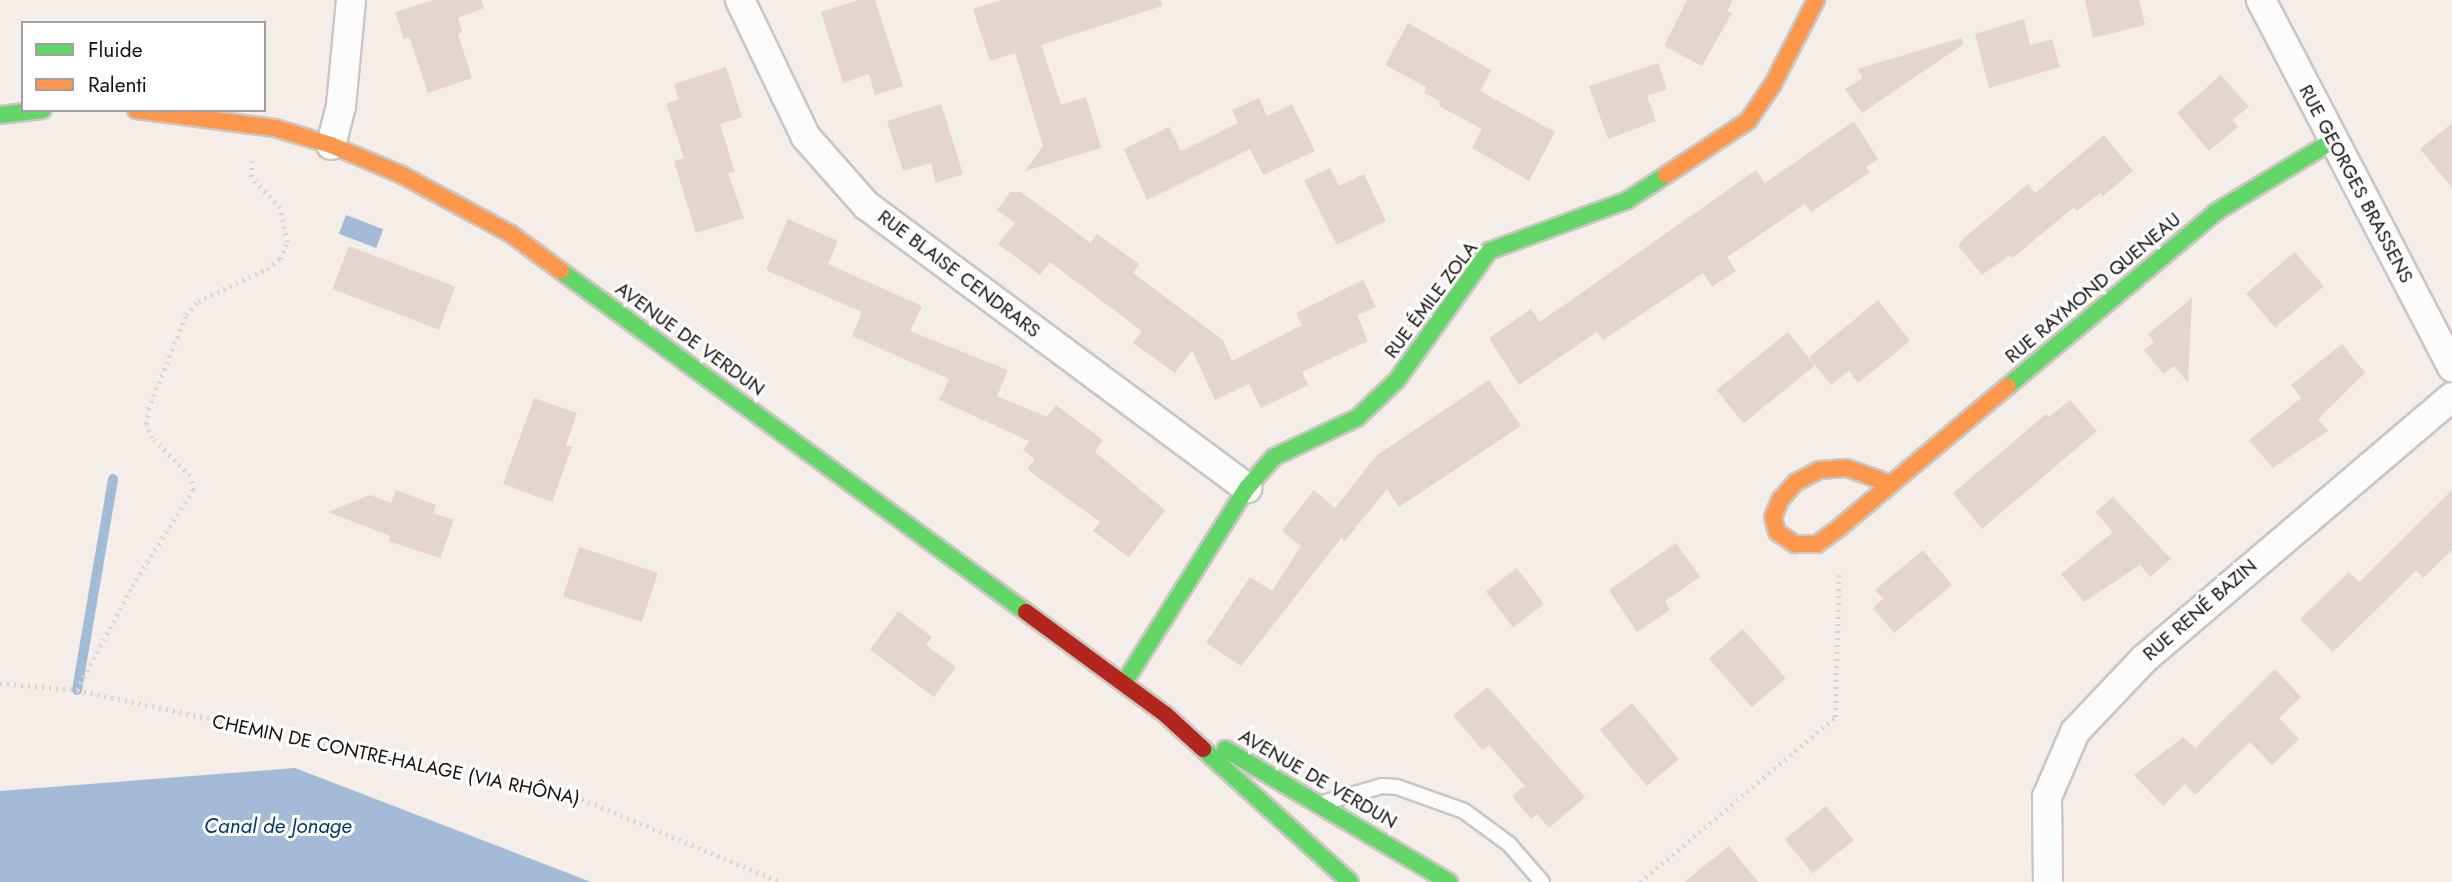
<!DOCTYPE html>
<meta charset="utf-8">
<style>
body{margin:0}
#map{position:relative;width:2452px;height:882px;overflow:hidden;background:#f4ede8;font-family:Jost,sans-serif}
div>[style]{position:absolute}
.water>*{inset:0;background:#a3bbd7;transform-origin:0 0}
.stream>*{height:10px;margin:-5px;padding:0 5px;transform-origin:5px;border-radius:5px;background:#a3bbd7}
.building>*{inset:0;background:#e4d6ce;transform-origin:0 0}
.path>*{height:4.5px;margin-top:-2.25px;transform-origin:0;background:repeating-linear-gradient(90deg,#d7d5d4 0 2px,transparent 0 7px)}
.roads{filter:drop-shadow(2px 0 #ccc6c3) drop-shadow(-2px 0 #ccc6c3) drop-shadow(0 2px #ccc6c3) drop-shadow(0 -2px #ccc6c3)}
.lane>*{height:14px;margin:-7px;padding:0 7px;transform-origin:7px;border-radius:7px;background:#fdfcfc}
.street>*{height:28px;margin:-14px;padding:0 14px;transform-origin:14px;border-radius:14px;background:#fdfcfc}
.fast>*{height:16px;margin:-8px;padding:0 8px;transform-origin:8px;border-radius:8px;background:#63d668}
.slow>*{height:16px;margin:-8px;padding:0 8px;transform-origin:8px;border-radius:8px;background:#ff974d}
.jam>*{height:16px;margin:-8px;padding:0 8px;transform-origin:8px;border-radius:8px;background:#b3261e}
span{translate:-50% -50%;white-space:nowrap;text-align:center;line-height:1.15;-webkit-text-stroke:6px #fff;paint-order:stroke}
.street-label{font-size:19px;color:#16120f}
.water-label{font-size:21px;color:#00376b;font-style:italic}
.legend{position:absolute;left:21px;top:21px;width:245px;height:91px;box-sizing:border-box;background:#fff;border:2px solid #a2a09f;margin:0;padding:9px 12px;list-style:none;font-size:21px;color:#16120f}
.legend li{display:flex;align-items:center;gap:14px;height:35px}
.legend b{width:35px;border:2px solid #a2a09f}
</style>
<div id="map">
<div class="water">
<div style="left:346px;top:215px;width:40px;height:20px;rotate:21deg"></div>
<div style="clip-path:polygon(295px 768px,591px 882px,0 882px,0 791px)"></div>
</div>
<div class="stream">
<div style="left:77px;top:690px;width:214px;rotate:-80.3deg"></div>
</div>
<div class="building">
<div style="clip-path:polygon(434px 0,481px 0,484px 8px,458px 18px,462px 32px,458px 34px,472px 78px,428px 93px,409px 37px,404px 39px,395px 12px)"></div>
<div style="clip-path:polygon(859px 0,875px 0,903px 86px,875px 95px,869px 74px,843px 83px,821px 12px)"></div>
<div style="clip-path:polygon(1002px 0,1161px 0,1162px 6px,1041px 45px,1061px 105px,1086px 97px,1101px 148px,1025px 171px,1043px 146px,1015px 53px,990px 61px,973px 9px)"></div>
<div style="clip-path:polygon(1687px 0,1733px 0,1727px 11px,1732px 13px,1702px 66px,1664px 46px)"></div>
<div style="clip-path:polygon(2085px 0,2139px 0,2145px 25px,2093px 38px)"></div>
<div style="clip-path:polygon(2024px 19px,2030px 45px,2052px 39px,2060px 67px,1989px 88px,1975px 34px)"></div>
<div style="clip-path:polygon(1408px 23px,1491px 70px,1480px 91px,1555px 132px,1529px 181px,1472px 148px,1482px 129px,1439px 106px,1440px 101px,1424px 93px,1426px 87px,1385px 65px)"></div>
<div style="clip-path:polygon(1961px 38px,1964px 44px,1862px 113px,1845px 89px,1863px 78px,1857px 69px)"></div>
<div style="clip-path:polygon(1658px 63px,1667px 89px,1647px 96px,1656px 121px,1608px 139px,1589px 86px)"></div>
<div style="clip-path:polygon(726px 67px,742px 117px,720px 124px,735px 172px,728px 173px,744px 218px,696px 233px,674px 161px,684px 158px,666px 104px,679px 99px,674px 84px)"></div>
<div style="clip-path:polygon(2221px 75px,2249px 107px,2232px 120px,2238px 127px,2209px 151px,2177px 113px)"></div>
<div style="clip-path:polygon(1259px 98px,1267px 116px,1292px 104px,1315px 151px,1263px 175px,1250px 149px,1147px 200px,1124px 149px,1169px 127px,1181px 151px,1238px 123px,1232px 110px)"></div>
<div style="clip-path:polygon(941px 104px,963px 174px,936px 183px,931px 163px,903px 171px,887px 121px)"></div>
<div style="clip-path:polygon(1854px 121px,1878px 159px,1866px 167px,1870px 172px,1811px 212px,1805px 204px,1727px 257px,1736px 271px,1712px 287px,1703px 273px,1603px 340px,1597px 332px,1519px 385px,1489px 338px,1531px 309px,1540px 322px,1756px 170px,1765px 183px)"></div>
<div style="clip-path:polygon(2452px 123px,2452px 188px,2420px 149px)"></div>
<div style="clip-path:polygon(2104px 135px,2133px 171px,2103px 196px,2100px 193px,2077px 211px,2074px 207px,2013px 258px,2010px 255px,1982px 275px,1958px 246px,1965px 237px,2028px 184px,2035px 193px)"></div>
<div style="clip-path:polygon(1330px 168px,1339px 186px,1364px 174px,1386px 221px,1337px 245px,1304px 180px)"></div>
<div style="clip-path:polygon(1010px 192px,1021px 192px,1091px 243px,1097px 234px,1139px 264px,1133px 273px,1223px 340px,1232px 361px,1302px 325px,1296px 313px,1363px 280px,1376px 307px,1357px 315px,1368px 341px,1302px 372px,1308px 385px,1261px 408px,1249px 384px,1215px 400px,1192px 350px,1175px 373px,1133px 343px,1142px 331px,1050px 262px,1040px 275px,998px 244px,1015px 223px,997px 210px)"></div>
<div style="clip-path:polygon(788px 219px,838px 241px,828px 264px,922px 306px,910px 331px,1008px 370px,997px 396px,1047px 417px,1056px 405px,1103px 440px,1095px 452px,1165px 510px,1129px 557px,1093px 531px,1100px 522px,1027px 469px,1035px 459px,1023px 450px,1029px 441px,939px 400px,949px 379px,852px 336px,862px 312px,766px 270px)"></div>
<div style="left:349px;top:246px;width:114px;height:46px;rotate:21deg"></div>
<div style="left:2295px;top:252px;width:45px;height:64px;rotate:50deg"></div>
<div style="clip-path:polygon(2192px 298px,2188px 383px,2174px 366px,2163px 374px,2144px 350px,2154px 342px,2148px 334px)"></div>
<div style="clip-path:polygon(1878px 300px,1910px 341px,1858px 383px,1849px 371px,1831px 385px,1809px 357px)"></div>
<div style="left:1788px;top:332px;width:43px;height:92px;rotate:51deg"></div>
<div style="clip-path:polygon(2342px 344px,2365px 373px,2318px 419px,2328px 431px,2273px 468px,2249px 440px,2301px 398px,2291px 385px)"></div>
<div style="clip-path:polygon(1489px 380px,1521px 426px,1399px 507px,1387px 489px,1344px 542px,1342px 537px,1241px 666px,1206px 643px,1250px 577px,1272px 591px,1301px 546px,1282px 531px,1314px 490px,1335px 508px,1376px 456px)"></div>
<div style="clip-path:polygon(534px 398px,577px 413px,566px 445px,572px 447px,552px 502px,503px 484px)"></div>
<div style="clip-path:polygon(2070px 400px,2097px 431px,1982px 529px,1953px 493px,2046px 414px,2049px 417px)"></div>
<div style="clip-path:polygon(396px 490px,436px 505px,433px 513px,454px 520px,440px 558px,388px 541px,390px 536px,328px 512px,370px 495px,391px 503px)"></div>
<div style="clip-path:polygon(2452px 490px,2452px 550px,2423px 578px,2416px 571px,2333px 652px,2300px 619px,2349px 572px,2359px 582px)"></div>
<div style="clip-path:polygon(2113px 497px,2171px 559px,2150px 577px,2140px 565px,2084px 602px,2061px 574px,2113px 532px,2128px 550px,2096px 512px)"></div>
<div style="clip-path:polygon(1676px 543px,1700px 577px,1665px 601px,1670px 610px,1637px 632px,1609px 590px)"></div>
<div style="left:579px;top:547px;width:83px;height:52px;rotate:18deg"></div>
<div style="clip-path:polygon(1923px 550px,1952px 585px,1894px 633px,1873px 608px,1883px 599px,1875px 590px)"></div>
<div style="left:1517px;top:568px;width:45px;height:39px;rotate:53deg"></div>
<div style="clip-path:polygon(898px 611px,932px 637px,926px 645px,956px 667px,934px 697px,870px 650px)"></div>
<div style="left:1743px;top:629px;width:65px;height:45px;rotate:49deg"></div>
<div style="clip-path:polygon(2275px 669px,2301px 697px,2279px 718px,2299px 739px,2272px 765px,2250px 742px,2195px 795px,2185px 784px,2163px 806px,2134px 775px,2183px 737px,2195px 748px)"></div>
<div style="clip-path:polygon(1488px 687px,1585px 797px,1549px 828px,1537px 814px,1531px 819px,1512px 796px,1525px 786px,1489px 745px,1482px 750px,1453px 715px)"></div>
<div style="left:1632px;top:703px;width:73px;height:42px;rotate:50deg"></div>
<div style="left:1826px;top:806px;width:44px;height:53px;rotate:51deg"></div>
<div style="clip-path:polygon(1729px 846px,1758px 882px,1684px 882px)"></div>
</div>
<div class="path">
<div style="left:0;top:683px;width:77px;rotate:5.2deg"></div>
<div style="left:77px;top:690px;width:517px;rotate:12.18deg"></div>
<div style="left:582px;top:799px;width:215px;rotate:22.7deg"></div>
<div style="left:77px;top:690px;width:118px;rotate:-62.1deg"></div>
<div style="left:132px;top:586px;width:114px;rotate:-57.6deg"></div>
<div style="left:193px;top:490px;width:14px;rotate:-102deg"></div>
<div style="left:190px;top:476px;width:54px;rotate:-135deg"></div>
<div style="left:152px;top:438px;width:15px;rotate:-113deg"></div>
<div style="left:146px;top:424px;width:15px;rotate:-82deg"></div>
<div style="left:148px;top:409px;width:101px;rotate:-68deg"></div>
<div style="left:186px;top:315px;width:18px;rotate:-49deg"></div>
<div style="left:198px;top:301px;width:76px;rotate:-24.9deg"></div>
<div style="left:267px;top:269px;width:16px;rotate:-38deg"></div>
<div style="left:280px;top:259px;width:18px;rotate:-68deg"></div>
<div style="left:287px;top:242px;width:35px;rotate:-102deg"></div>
<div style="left:280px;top:208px;width:42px;rotate:-133.1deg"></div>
<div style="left:251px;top:177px;width:16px;rotate:-86deg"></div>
<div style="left:1640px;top:882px;width:255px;rotate:-40.2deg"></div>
<div style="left:1835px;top:717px;width:142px;rotate:-88.4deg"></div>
</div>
<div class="roads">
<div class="lane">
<div style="left:1326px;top:802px;width:58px;rotate:-15.9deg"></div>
<div style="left:1382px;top:786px;width:15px;rotate:4deg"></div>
<div style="left:1397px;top:787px;width:71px;rotate:19.7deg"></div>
<div style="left:1464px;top:811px;width:56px;rotate:36.3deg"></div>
<div style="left:1509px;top:844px;width:50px;rotate:49deg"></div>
</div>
<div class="street">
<div style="left:740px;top:0;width:152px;rotate:64.3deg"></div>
<div style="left:806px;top:137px;width:91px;rotate:48.6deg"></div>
<div style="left:866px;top:205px;width:475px;rotate:36.6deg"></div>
<div style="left:2261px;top:0;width:414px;rotate:62.5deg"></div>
<div style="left:331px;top:145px;width:40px;rotate:-75.6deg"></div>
<div style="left:341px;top:106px;width:106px;rotate:-84.6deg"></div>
<div style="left:2048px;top:882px;width:85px;rotate:-90.7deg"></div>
<div style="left:2047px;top:797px;width:71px;rotate:-66.7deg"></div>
<div style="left:2075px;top:732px;width:100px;rotate:-46.6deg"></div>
<div style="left:2144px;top:659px;width:404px;rotate:-40.4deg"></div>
</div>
<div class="fast">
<div style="left:0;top:115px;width:43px;rotate:-6.6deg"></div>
<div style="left:561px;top:271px;width:577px;rotate:36.25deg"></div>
<div style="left:2008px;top:386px;width:271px;rotate:-39.9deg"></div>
<div style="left:2216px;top:212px;width:138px;rotate:-31.4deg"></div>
<div style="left:1124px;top:683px;width:231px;rotate:-57.8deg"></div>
<div style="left:1247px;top:488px;width:41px;rotate:-48.9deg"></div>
<div style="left:1274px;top:457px;width:92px;rotate:-25.2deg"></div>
<div style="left:1357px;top:418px;width:55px;rotate:-43.5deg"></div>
<div style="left:1397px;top:380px;width:158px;rotate:-54.5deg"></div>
<div style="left:1489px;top:251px;width:146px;rotate:-20.1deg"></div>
<div style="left:1626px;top:201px;width:48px;rotate:-33deg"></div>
<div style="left:1203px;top:749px;width:198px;rotate:42.1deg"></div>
<div style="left:1225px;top:749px;width:261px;rotate:30.7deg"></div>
</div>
<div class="slow">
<div style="left:136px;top:110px;width:140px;rotate:7.4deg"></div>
<div style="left:275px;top:128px;width:59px;rotate:16.9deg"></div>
<div style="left:331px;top:145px;width:77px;rotate:22.9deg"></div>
<div style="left:402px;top:175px;width:124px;rotate:28.4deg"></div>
<div style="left:511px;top:234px;width:62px;rotate:36.5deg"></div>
<div style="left:1666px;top:175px;width:98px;rotate:-33.4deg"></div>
<div style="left:1748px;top:121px;width:45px;rotate:-56deg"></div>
<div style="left:1773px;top:84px;width:94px;rotate:-62.9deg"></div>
<div style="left:1891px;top:484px;width:47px;rotate:-160deg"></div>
<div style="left:1847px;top:468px;width:28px;rotate:176deg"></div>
<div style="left:1819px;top:470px;width:27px;rotate:152deg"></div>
<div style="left:1795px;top:483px;width:23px;rotate:131deg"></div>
<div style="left:1780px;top:500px;width:18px;rotate:112deg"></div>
<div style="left:1773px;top:517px;width:16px;rotate:75deg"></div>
<div style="left:1777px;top:532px;width:22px;rotate:34deg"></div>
<div style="left:1795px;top:544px;width:22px"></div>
<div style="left:1817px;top:544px;width:29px;rotate:-36deg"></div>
<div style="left:1840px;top:527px;width:219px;rotate:-40deg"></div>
</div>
<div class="jam">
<div style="left:1026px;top:612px;width:172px;rotate:36.3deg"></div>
<div style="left:1165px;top:714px;width:52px;rotate:42.6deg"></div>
</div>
</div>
<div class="street-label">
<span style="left:2356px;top:184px;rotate:62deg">RUE GEORGES BRASSENS</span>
<span style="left:959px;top:274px;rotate:37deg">RUE BLAISE CENDRARS</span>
<span style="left:2093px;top:288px;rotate:-40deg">RUE RAYMOND QUENEAU</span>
<span style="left:1431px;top:300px;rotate:-53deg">RUE ÉMILE ZOLA</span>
<span style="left:690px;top:339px;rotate:36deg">AVENUE DE VERDUN</span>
<span style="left:2200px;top:610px;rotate:-41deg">RUE RENÉ BAZIN</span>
<span style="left:396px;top:760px;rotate:12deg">CHEMIN DE CONTRE-HALAGE (VIA RHÔNA)</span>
<span style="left:1318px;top:779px;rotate:30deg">AVENUE DE VERDUN</span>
</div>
<div class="water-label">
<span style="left:278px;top:826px">Canal de Jonage</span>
</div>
<ul class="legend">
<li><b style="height:9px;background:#63d668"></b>Fluide</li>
<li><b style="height:9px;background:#ff974d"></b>Ralenti</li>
</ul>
</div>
